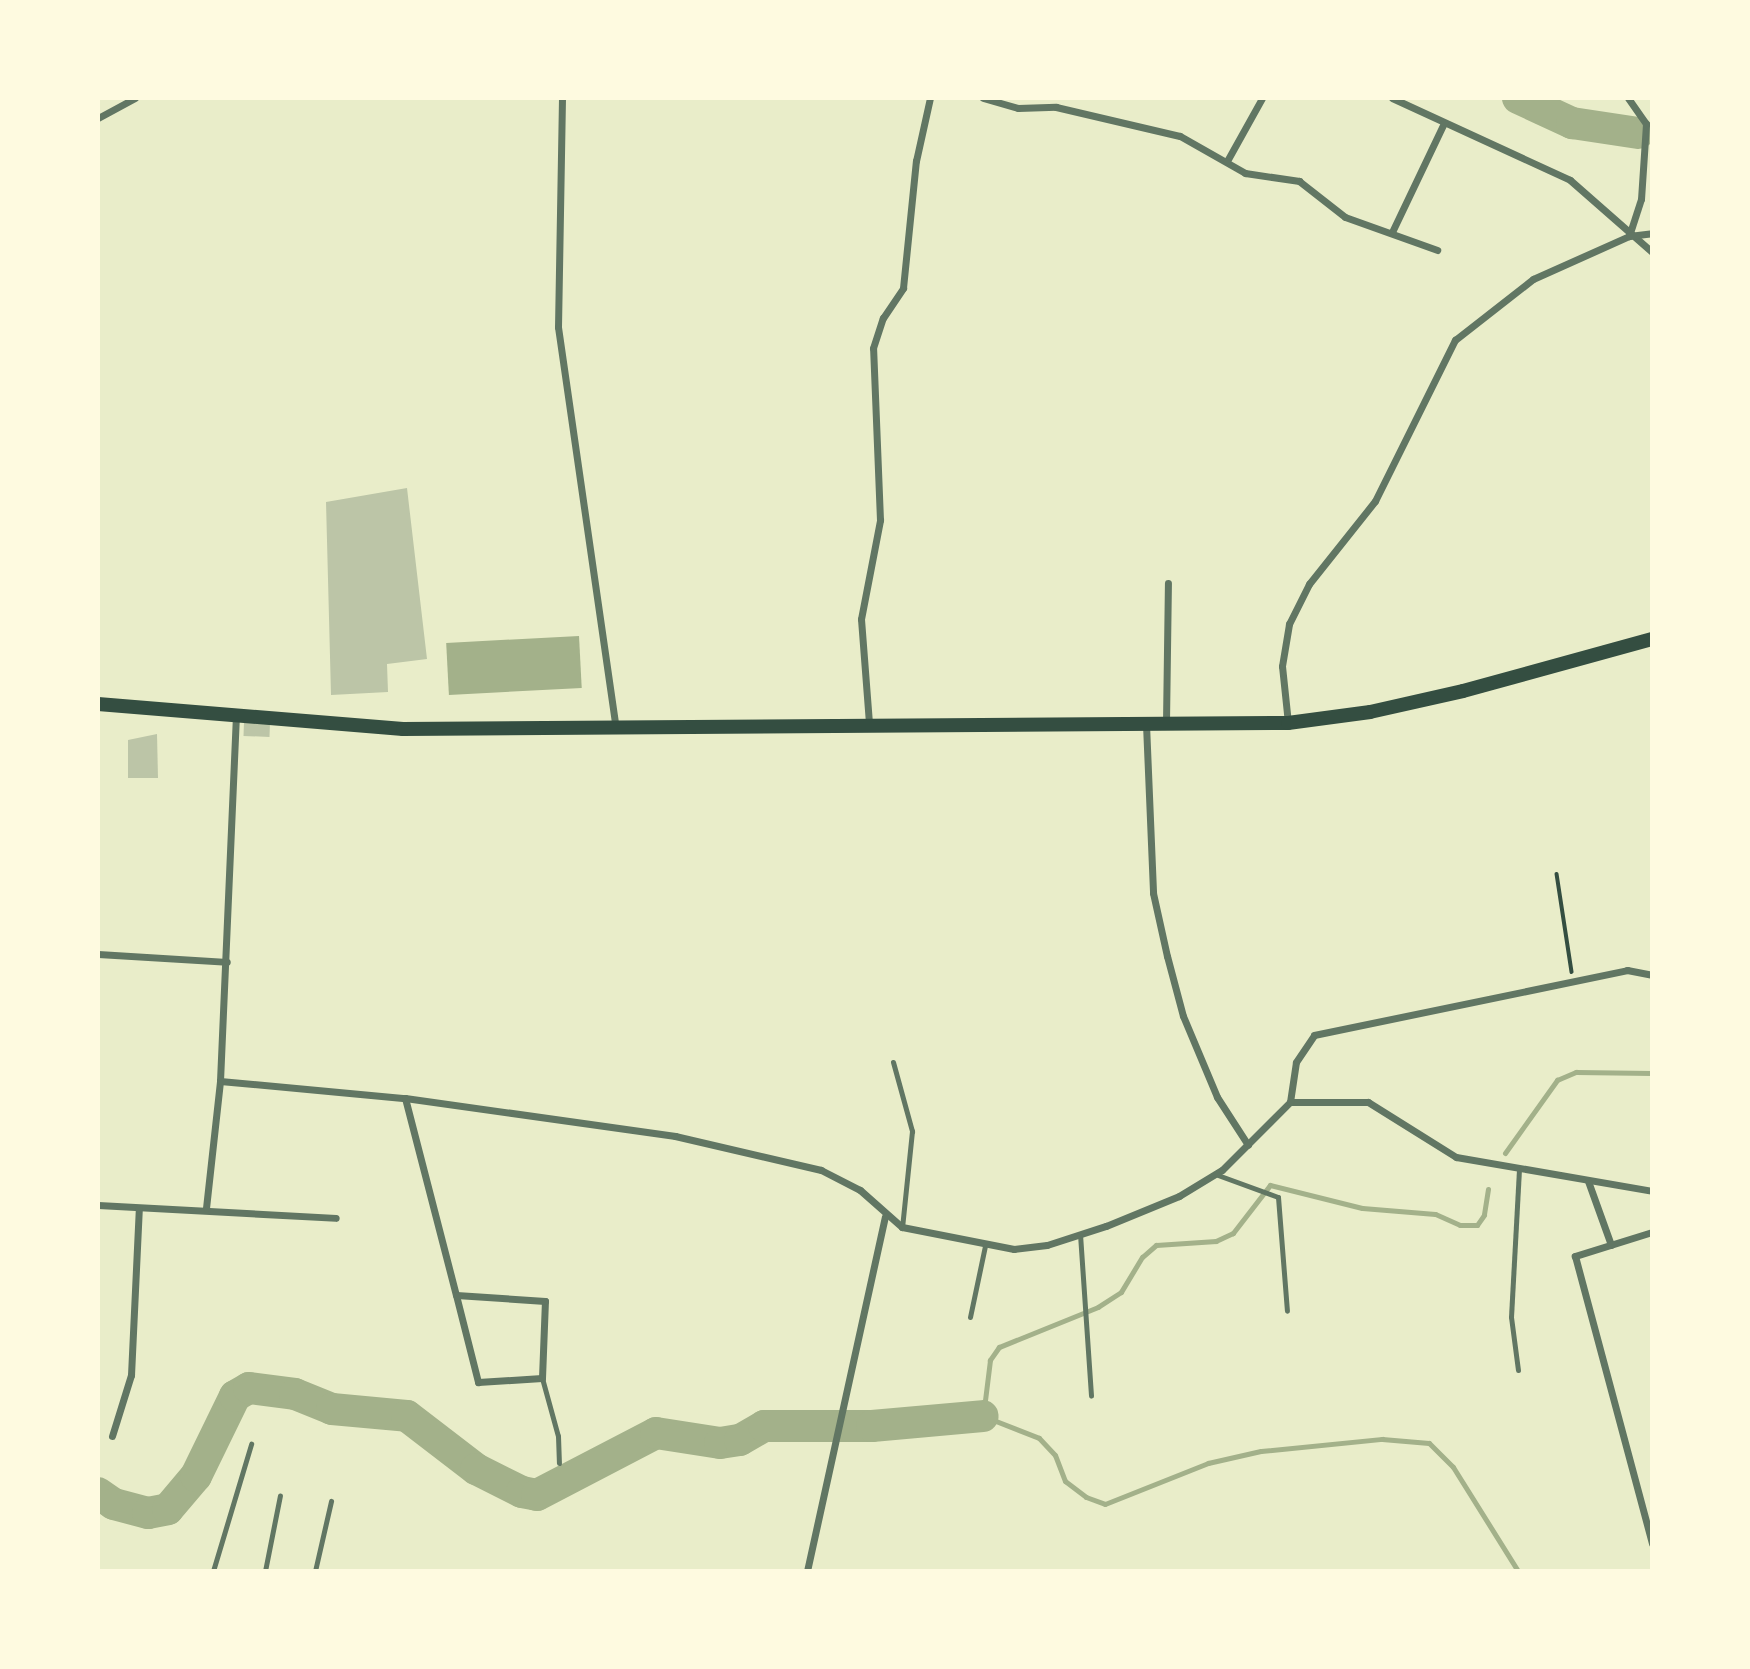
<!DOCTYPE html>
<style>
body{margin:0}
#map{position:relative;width:1750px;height:1669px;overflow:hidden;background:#e9edc9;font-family:Roboto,sans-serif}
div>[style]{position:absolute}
.water>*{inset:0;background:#a3b18a;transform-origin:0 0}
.stream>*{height:5px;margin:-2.5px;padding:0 2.5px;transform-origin:2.5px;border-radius:2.5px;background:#a3b18a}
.river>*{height:32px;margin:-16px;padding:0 16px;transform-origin:16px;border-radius:16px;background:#a3b18a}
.building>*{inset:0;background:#bcc5a7;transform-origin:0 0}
.path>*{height:3.5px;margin:-1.75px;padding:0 1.75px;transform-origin:1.75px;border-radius:1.75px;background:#344e41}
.service>*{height:5px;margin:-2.5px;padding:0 2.5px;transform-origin:2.5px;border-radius:2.5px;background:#617663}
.minor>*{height:7px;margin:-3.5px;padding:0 3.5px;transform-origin:3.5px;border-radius:3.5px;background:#617663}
.secondary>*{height:14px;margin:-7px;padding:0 7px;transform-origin:7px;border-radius:7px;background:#344e41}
span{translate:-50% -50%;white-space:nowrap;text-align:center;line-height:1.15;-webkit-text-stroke:5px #fefae0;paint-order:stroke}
.frame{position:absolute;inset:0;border:100px solid #fefae0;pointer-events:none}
</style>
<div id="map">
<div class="water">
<div style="left:579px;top:636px;width:52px;height:133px;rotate:87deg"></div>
</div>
<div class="stream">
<div style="left:1505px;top:1153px;width:90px;rotate:-54.5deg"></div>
<div style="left:1557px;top:1080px;width:21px;rotate:-23deg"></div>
<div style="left:1576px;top:1072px;width:76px;rotate:0.8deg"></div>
<div style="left:1488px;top:1189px;width:26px;rotate:99deg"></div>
<div style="left:1484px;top:1215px;width:12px;rotate:125deg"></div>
<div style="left:1477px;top:1225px;width:17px;rotate:180deg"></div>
<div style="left:1460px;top:1225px;width:27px;rotate:-156deg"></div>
<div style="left:1435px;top:1214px;width:73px;rotate:-175.3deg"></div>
<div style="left:1362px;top:1208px;width:95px;rotate:-166deg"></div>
<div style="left:1270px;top:1185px;width:61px;rotate:127.6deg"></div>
<div style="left:1233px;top:1233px;width:19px;rotate:155deg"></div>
<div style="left:1216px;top:1241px;width:60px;rotate:176.2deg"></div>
<div style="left:1156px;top:1245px;width:18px;rotate:139deg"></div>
<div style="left:1142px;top:1257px;width:41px;rotate:121deg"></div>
<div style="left:1121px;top:1292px;width:27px;rotate:147deg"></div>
<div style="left:1098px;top:1307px;width:107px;rotate:158deg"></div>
<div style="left:999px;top:1347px;width:16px;rotate:125deg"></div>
<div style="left:990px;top:1360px;width:56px;rotate:97.1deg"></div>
<div style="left:983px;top:1416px;width:60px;rotate:21.4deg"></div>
<div style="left:1039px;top:1438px;width:23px;rotate:47deg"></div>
<div style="left:1055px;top:1455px;width:28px;rotate:69deg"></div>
<div style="left:1065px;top:1481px;width:26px;rotate:37deg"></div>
<div style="left:1086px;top:1497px;width:20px;rotate:20deg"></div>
<div style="left:1105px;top:1504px;width:111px;rotate:-21.7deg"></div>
<div style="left:1208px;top:1463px;width:54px;rotate:-12.8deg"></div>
<div style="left:1261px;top:1451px;width:122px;rotate:-5.7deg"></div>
<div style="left:1382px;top:1439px;width:47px;rotate:4.9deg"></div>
<div style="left:1429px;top:1443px;width:34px;rotate:45deg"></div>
<div style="left:1453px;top:1467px;width:123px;rotate:58deg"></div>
</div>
<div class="river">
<div style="left:1518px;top:98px;width:60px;rotate:24.8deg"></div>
<div style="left:1572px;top:123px;width:67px;rotate:8.6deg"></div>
<div style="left:98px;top:1493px;width:19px;rotate:35deg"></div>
<div style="left:114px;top:1504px;width:35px;rotate:15deg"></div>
<div style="left:148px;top:1513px;width:20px;rotate:-11deg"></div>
<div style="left:168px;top:1509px;width:43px;rotate:-49.7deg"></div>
<div style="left:196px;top:1476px;width:89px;rotate:-64deg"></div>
<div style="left:235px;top:1396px;width:16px;rotate:-30deg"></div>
<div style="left:249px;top:1388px;width:46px;rotate:7.4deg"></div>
<div style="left:295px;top:1394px;width:40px;rotate:22deg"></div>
<div style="left:332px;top:1409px;width:75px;rotate:5.3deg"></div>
<div style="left:407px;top:1416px;width:87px;rotate:37.5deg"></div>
<div style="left:476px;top:1469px;width:51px;rotate:26.6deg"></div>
<div style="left:522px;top:1492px;width:15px;rotate:11deg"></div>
<div style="left:537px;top:1495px;width:134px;rotate:-27.5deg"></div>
<div style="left:656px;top:1433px;width:65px;rotate:8.9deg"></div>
<div style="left:720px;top:1443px;width:20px;rotate:-9deg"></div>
<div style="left:740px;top:1440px;width:28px;rotate:-30deg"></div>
<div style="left:764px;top:1426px;width:108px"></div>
<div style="left:872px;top:1426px;width:111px;rotate:-5.1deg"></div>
</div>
<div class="building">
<div style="clip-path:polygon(407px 488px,427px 659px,387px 664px,388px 692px,331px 695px,326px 502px)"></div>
<div style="left:244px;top:722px;width:26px;height:14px;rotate:2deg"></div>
<div style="clip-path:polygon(157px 734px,158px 778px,128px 778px,128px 740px)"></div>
</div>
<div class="path">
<div style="left:1557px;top:874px;width:99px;rotate:81.3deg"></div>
</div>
<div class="service">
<div style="left:893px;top:1062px;width:72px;rotate:74.6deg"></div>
<div style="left:912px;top:1131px;width:97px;rotate:95.9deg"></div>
<div style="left:1215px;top:1174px;width:67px;rotate:20.1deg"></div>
<div style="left:1278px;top:1197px;width:114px;rotate:85.5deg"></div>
<div style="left:1080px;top:1234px;width:162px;rotate:86.1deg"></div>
<div style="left:970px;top:1317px;width:73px;rotate:-78.1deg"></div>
<div style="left:1518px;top:1370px;width:53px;rotate:-97.5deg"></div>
<div style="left:1511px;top:1317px;width:148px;rotate:-86.9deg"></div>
<div style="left:542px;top:1378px;width:60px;rotate:74.6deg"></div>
<div style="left:558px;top:1436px;width:27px;rotate:88deg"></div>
<div style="left:213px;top:1571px;width:133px;rotate:-73.3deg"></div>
<div style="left:265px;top:1571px;width:77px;rotate:-78.8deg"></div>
<div style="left:315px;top:1571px;width:72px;rotate:-77.1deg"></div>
</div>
<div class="minor">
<div style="left:562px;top:98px;width:229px;rotate:91deg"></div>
<div style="left:558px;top:327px;width:405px;rotate:81.8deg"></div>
<div style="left:983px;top:98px;width:36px;rotate:16deg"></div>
<div style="left:1018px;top:108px;width:38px;rotate:-2deg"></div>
<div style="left:1056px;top:107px;width:127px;rotate:13.2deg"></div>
<div style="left:1180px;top:136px;width:75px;rotate:29.6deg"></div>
<div style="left:1245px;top:173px;width:55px;rotate:8.4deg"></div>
<div style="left:1299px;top:181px;width:58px;rotate:38deg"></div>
<div style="left:1345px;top:217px;width:98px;rotate:19.7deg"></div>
<div style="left:1392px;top:98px;width:196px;rotate:24.7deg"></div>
<div style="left:1570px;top:180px;width:109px;rotate:41.3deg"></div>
<div style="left:1628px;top:98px;width:32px;rotate:55deg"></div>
<div style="left:1646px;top:124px;width:75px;rotate:93.8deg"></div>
<div style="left:1641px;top:199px;width:39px;rotate:108deg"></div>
<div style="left:98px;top:118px;width:42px;rotate:-28.4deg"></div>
<div style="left:1227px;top:161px;width:72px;rotate:-60.9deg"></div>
<div style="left:1392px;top:232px;width:121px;rotate:-64.5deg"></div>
<div style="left:1166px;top:722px;width:139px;rotate:-89.2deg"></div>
<div style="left:869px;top:723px;width:104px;rotate:-94.4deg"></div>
<div style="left:861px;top:619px;width:101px;rotate:-79.1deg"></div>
<div style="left:880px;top:520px;width:172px;rotate:-92.3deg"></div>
<div style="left:873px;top:348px;width:32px;rotate:-72deg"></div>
<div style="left:883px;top:318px;width:36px;rotate:-56deg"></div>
<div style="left:903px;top:288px;width:128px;rotate:-84.2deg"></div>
<div style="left:916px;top:161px;width:65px;rotate:-77.5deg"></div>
<div style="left:1288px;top:723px;width:57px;rotate:-96deg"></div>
<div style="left:1282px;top:666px;width:43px;rotate:-80.5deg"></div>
<div style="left:1289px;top:624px;width:45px;rotate:-63.4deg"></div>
<div style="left:1309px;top:584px;width:106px;rotate:-51.5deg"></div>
<div style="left:1375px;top:501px;width:180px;rotate:-63.6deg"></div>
<div style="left:1455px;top:340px;width:99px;rotate:-38deg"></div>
<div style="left:1533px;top:279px;width:105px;rotate:-24.1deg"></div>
<div style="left:1629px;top:236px;width:23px;rotate:-7deg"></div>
<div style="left:1146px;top:724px;width:169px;rotate:87.6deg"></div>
<div style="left:1153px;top:893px;width:65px;rotate:77.5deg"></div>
<div style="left:1167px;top:956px;width:62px;rotate:75.1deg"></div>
<div style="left:1183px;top:1016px;width:88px;rotate:67.2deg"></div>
<div style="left:1217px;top:1097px;width:57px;rotate:57.1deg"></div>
<div style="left:98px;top:954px;width:129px;rotate:3.5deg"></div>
<div style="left:220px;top:1081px;width:186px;rotate:5.3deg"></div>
<div style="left:405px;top:1098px;width:273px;rotate:8deg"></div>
<div style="left:675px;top:1136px;width:150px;rotate:13.1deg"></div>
<div style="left:821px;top:1170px;width:44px;rotate:27.1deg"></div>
<div style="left:860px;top:1190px;width:56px;rotate:41.4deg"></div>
<div style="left:902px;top:1227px;width:114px;rotate:11.1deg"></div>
<div style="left:1014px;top:1249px;width:33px;rotate:-7deg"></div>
<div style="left:1047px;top:1245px;width:62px;rotate:-17.9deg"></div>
<div style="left:1106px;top:1226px;width:79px;rotate:-22.3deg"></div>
<div style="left:1179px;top:1196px;width:50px;rotate:-31.2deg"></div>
<div style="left:1222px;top:1170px;width:96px;rotate:-45deg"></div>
<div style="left:1290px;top:1102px;width:78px"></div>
<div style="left:1368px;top:1102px;width:104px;rotate:32deg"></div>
<div style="left:1456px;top:1157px;width:199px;rotate:9.8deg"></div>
<div style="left:405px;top:1098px;width:203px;rotate:75.5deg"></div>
<div style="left:456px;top:1295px;width:90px;rotate:75.8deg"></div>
<div style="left:478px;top:1382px;width:64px;rotate:-3.6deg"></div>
<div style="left:542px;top:1378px;width:77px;rotate:-87.8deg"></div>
<div style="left:545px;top:1301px;width:89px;rotate:-176.1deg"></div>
<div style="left:1290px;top:1102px;width:40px;rotate:-81.5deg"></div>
<div style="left:1296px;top:1062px;width:32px;rotate:-56deg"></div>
<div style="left:1314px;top:1035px;width:320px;rotate:-11.7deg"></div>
<div style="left:1627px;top:970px;width:25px;rotate:11deg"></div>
<div style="left:1588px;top:1181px;width:68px;rotate:70.2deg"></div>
<div style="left:98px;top:1205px;width:238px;rotate:3.1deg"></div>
<div style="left:206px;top:1208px;width:128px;rotate:-83.7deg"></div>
<div style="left:220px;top:1081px;width:366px;rotate:-87.5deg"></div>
<div style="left:1652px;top:1232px;width:81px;rotate:162.7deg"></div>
<div style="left:1575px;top:1256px;width:298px;rotate:75deg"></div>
<div style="left:112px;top:1436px;width:64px;rotate:-72.7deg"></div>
<div style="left:131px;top:1375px;width:167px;rotate:-87.3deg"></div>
<div style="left:807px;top:1571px;width:363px;rotate:-77.6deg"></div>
</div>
<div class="secondary">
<div style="left:98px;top:704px;width:306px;rotate:4.7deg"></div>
<div style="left:403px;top:729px;width:885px;rotate:-0.39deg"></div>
<div style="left:1288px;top:723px;width:83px;rotate:-7.6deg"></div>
<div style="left:1370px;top:712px;width:95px;rotate:-12.7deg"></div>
<div style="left:1463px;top:691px;width:196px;rotate:-15.4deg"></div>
</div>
<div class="frame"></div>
</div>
